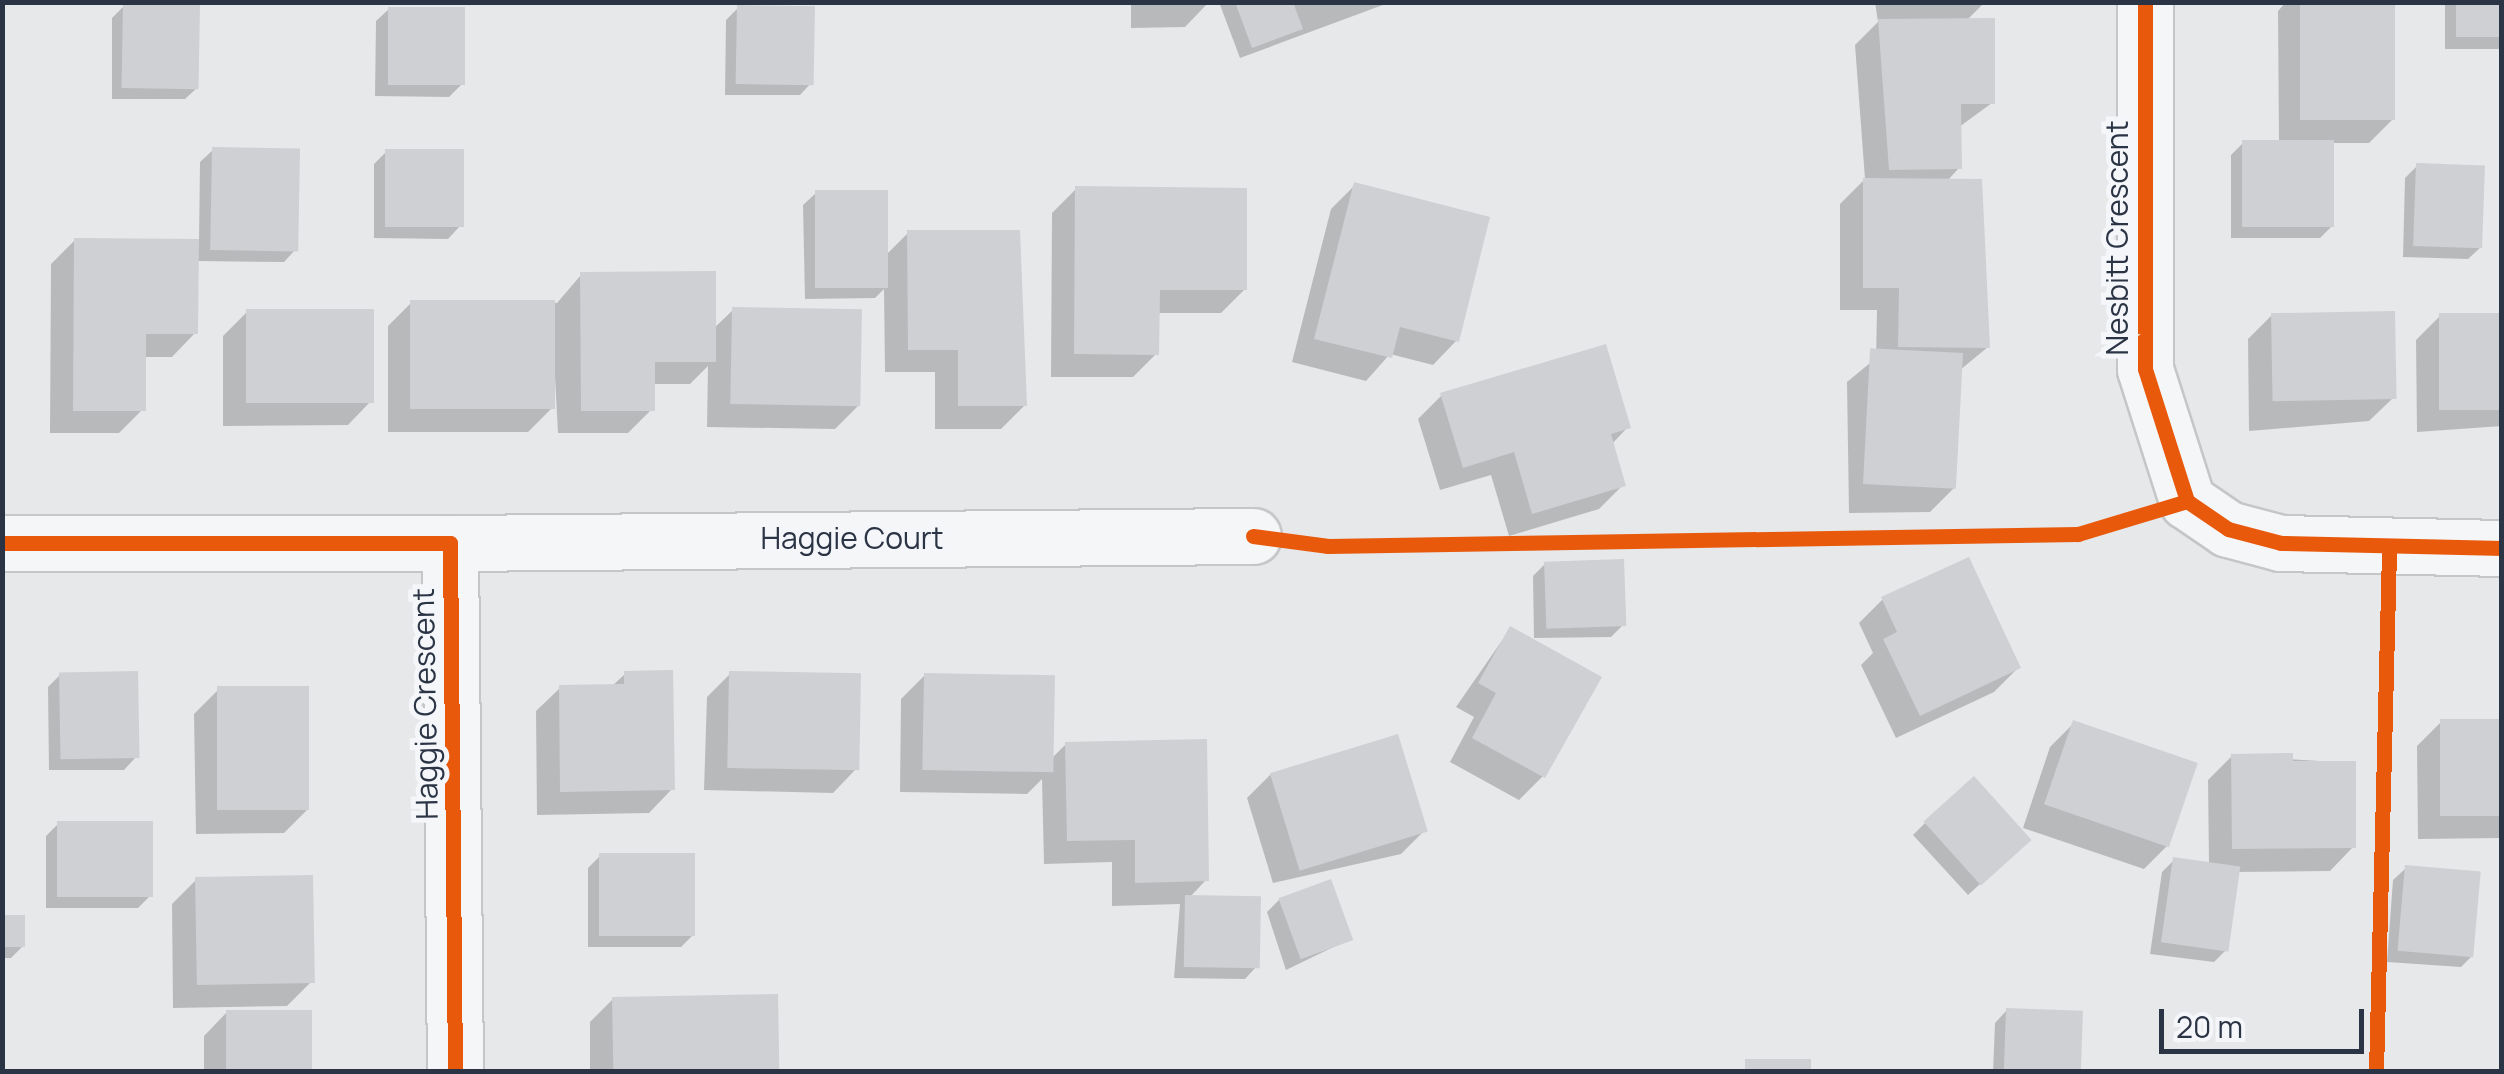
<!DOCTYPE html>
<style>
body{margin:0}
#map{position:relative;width:2504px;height:1074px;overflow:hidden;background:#e6e8ea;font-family:Manrope,sans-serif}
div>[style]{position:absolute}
.shadow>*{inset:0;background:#0003;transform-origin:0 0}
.building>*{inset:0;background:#ced0d3;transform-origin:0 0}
.roads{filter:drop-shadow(2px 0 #c4c6c8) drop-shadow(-2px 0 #c4c6c8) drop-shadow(0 2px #c4c6c8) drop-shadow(0 -2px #c4c6c8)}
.street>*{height:55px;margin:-27.5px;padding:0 27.5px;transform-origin:27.5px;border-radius:27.5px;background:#f5f6f7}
.cycleway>*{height:15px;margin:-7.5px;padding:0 7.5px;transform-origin:7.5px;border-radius:7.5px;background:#e8590c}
span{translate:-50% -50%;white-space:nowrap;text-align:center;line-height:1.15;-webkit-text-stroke:10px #f4f6f9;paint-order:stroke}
.street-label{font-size:30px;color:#2b3445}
.frame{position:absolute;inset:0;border:5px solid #2b3445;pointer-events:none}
.scale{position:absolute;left:2159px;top:1009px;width:205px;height:45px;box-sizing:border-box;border:5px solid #2b3445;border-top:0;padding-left:12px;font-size:30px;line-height:35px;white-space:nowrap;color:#2b3445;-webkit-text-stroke:8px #f4f6f9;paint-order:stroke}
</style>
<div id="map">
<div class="shadow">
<div style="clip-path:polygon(1131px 2px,1209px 2px,1185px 27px,1131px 28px)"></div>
<div style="clip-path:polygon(1219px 2px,1391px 2px,1240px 58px)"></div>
<div style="clip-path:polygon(1875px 2px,1985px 2px,1967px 20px,1992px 103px,1959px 127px,1959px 168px,1947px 181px,1988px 347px,1960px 370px,1954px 488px,1930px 512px,1849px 513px,1847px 382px,1876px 358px,1877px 310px,1840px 310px,1840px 204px,1865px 179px,1855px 45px,1878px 22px)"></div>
<div style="clip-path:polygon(2286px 2px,2392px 2px,2393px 119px,2369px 143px,2332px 143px,2332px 226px,2320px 238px,2231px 238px,2231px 155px,2243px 143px,2279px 143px,2278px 11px)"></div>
<div style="left:2445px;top:2px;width:57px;height:47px"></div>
<div style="clip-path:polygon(124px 6px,198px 87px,185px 99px,112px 99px,112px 18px)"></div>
<div style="clip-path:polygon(738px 8px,812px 82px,800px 95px,725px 95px,726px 20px)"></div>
<div style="clip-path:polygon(389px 9px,461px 85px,449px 97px,375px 96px,376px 21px)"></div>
<div style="clip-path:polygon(213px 150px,296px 249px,284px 262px,196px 261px,195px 333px,172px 357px,143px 357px,143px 409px,119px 433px,50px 433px,51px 264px,75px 240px,199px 242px,200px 162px)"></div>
<div style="clip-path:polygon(386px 152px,460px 226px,448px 239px,374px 238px,374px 164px)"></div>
<div style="clip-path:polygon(2417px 166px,2481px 247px,2468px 259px,2403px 257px,2405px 178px)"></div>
<div style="clip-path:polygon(1355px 185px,1456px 341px,1433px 365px,1390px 354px,1366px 381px,1292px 362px,1331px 209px)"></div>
<div style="clip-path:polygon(1076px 189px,1245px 289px,1221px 313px,1157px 313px,1156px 354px,1133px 377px,1051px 377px,1052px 213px)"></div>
<div style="clip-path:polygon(816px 193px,887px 254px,908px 233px,1025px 405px,1001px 429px,935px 429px,935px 372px,885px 372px,884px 289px,875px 298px,805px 299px,803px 205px)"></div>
<div style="clip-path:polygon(581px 275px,713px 329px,733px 310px,859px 405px,835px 429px,707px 427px,708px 366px,690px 384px,652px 384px,652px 409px,628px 433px,558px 433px,552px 321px,552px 408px,528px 432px,388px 432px,388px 326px,411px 303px,557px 303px)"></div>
<div style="clip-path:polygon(247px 312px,371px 401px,348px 425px,223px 426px,223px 336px)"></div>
<div style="clip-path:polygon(2272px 315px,2393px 398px,2369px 421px,2249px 431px,2248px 339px)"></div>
<div style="clip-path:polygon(2502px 315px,2502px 426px,2417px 432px,2416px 340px,2440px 316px)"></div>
<div style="clip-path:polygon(1442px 395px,1628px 427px,1611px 445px,1623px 485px,1599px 509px,1509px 536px,1491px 475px,1440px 490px,1418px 419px)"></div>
<div style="clip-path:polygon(1545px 564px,1623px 625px,1611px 637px,1534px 638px,1533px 576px)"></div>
<div style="clip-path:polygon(1883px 599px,2018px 668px,1994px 692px,1896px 738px,1861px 665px,1873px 653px,1859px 623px)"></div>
<div style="clip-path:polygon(1510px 629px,1543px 776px,1519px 800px,1450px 762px,1474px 717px,1456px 707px)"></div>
<div style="clip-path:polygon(625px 674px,672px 789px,649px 813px,537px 815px,536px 711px,560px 688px,611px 687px)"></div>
<div style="clip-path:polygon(730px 674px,856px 769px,833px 793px,704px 790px,707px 697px)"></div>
<div style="clip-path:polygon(60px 675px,136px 757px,124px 770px,49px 770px,48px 687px)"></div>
<div style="clip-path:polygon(925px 675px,1051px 759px,1066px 744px,1206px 880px,1189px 898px,1257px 966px,1245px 979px,1174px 978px,1180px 904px,1112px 906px,1112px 862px,1044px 864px,1042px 779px,1027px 794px,900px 792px,901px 699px)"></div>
<div style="clip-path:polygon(218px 690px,308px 809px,284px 833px,196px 834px,194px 714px)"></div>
<div style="clip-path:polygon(2441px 722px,2502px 730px,2502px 838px,2418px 839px,2417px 746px)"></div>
<div style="clip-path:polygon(2074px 723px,2168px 845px,2144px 869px,2023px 828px,2050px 747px)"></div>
<div style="clip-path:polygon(2232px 756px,2353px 763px,2353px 847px,2330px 871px,2237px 872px,2226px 950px,2214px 962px,2150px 954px,2162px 872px,2174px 860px,2209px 864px,2208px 780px)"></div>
<div style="clip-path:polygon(1270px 775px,1425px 830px,1401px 854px,1273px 883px,1247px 798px)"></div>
<div style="clip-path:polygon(1925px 823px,2016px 851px,1968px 895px,1913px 835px)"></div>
<div style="clip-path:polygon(58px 824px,150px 896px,138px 908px,46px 908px,46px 836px)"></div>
<div style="clip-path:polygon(600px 856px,693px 935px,681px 947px,588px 947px,588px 868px)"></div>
<div style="clip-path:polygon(2406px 868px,2473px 955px,2461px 967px,2387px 962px,2393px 880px)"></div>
<div style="clip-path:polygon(196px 880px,311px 982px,287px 1006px,173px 1008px,172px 904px)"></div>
<div style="clip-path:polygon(1279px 900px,1350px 939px,1286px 970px,1267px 912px)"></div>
<div style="clip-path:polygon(2px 917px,23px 946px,11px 958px,2px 958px)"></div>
<div style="clip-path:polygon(614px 998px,776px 1072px,590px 1072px,590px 1022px)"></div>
<div style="clip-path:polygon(2007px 1010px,2079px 1072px,1993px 1072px,1995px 1023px)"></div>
<div style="clip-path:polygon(227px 1012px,310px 1072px,204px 1072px,204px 1036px)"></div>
</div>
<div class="building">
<div style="clip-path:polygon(1235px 2px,1293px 2px,1303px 29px,1252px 48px)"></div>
<div style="left:2300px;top:2px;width:95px;height:118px"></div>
<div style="left:2456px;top:2px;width:46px;height:35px"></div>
<div style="left:123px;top:3px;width:77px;height:85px;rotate:1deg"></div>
<div style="left:737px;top:5px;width:78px;height:79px;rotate:1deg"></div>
<div style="left:388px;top:7px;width:77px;height:78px"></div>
<div style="clip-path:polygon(1995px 18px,1995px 104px,1961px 104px,1962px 169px,1889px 170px,1878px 19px)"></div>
<div style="left:2242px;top:140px;width:92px;height:87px"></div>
<div style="left:212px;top:147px;width:88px;height:103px;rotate:1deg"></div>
<div style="left:385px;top:149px;width:79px;height:78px"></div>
<div style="left:2416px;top:163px;width:69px;height:83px;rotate:2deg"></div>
<div style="clip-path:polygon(1863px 178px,1982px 179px,1990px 348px,1898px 347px,1899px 288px,1863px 288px)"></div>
<div style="clip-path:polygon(1354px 182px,1490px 217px,1459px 342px,1400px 327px,1392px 358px,1314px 339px)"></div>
<div style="clip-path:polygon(1075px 186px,1247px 188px,1247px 290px,1160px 290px,1159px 355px,1074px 354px)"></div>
<div style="left:815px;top:190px;width:73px;height:98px"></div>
<div style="clip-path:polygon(907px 230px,1020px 230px,1027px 406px,958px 406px,958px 350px,908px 350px)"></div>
<div style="clip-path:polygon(74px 238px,199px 239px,198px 334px,146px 334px,146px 411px,73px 411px)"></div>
<div style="clip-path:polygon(716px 271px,716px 362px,655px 362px,655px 411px,581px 411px,580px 272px)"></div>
<div style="left:410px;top:300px;width:145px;height:109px"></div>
<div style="left:732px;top:307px;width:130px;height:97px;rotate:1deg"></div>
<div style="left:246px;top:309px;width:128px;height:94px"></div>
<div style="left:2395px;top:311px;width:88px;height:124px;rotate:89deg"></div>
<div style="left:2439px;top:313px;width:63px;height:97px"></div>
<div style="clip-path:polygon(1606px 344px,1631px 428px,1611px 434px,1626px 486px,1532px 514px,1514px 452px,1463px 468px,1440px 393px)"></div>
<div style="left:1963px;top:353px;width:136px;height:93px;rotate:93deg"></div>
<div style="clip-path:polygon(1969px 557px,2021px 668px,1920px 716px,1883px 639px,1897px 632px,1881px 597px)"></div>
<div style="left:1624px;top:559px;width:67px;height:80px;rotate:88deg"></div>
<div style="clip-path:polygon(1510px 626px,1602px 677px,1545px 778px,1472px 738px,1496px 693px,1478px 683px)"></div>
<div style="clip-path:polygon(673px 670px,675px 790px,560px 792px,559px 685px,624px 684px,624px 671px)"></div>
<div style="left:138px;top:671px;width:87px;height:79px;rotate:89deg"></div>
<div style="left:729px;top:671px;width:132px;height:97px;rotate:1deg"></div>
<div style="left:924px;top:673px;width:131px;height:97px;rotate:1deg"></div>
<div style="left:309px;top:686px;width:124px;height:92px;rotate:90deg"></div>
<div style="left:2440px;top:719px;width:62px;height:97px"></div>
<div style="left:2073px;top:720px;width:132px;height:89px;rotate:19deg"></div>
<div style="left:1398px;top:734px;width:102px;height:134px;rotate:73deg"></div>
<div style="clip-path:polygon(1207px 739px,1209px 881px,1135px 883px,1135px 840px,1067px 841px,1065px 742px)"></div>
<div style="clip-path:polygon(2293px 753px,2293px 761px,2356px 761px,2356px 848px,2232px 849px,2231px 754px)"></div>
<div style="left:1974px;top:776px;width:86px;height:68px;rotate:48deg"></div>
<div style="left:57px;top:821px;width:96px;height:76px"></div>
<div style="left:599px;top:853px;width:96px;height:83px"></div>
<div style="left:2173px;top:857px;width:68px;height:86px;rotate:8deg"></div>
<div style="left:2405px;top:865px;width:76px;height:86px;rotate:5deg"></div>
<div style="left:313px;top:875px;width:108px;height:118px;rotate:89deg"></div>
<div style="left:1331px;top:879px;width:65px;height:56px;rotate:70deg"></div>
<div style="left:1185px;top:895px;width:76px;height:72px;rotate:1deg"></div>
<div style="left:2px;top:915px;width:23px;height:32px"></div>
<div style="left:778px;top:994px;width:78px;height:166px;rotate:89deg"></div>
<div style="left:2006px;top:1008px;width:77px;height:64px;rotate:2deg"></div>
<div style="left:226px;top:1010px;width:86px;height:62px"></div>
<div style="left:1811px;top:1059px;width:13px;height:66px;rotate:90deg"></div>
</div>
<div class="roads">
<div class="street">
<div style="left:2145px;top:2px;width:367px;rotate:90deg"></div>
<div style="left:2145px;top:369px;width:139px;rotate:72.3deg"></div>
<div style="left:2187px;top:501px;width:50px;rotate:34.3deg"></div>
<div style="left:2228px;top:529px;width:55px;rotate:14.8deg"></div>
<div style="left:2281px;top:543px;width:221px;rotate:1.3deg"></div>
<div style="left:2px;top:543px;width:448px"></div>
<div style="left:450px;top:543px;width:529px;rotate:89.46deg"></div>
<div style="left:450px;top:543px;width:803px;rotate:-0.5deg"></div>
</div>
</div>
<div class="cycleway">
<div style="left:2145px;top:2px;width:367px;rotate:90deg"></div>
<div style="left:2145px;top:369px;width:139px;rotate:72.3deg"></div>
<div style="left:2187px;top:501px;width:50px;rotate:34.3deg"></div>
<div style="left:2228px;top:529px;width:55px;rotate:14.8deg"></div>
<div style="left:2281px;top:543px;width:221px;rotate:1.3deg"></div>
<div style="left:1253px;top:536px;width:76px;rotate:7.6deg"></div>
<div style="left:1328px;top:546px;width:750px;rotate:-0.92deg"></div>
<div style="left:2078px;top:534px;width:114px;rotate:-16.8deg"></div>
<div style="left:2px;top:543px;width:448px"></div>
<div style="left:450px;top:543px;width:529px;rotate:89.46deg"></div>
<div style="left:2376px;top:1072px;width:522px;rotate:-88.57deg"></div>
</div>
<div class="street-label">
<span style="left:2117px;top:238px;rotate:-90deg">Nesbitt Crescent</span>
<span style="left:852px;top:538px">Haggie Court</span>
<span style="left:425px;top:704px;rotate:-91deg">Haggie Crescent</span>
</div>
<div class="frame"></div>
<div class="scale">20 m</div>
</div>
